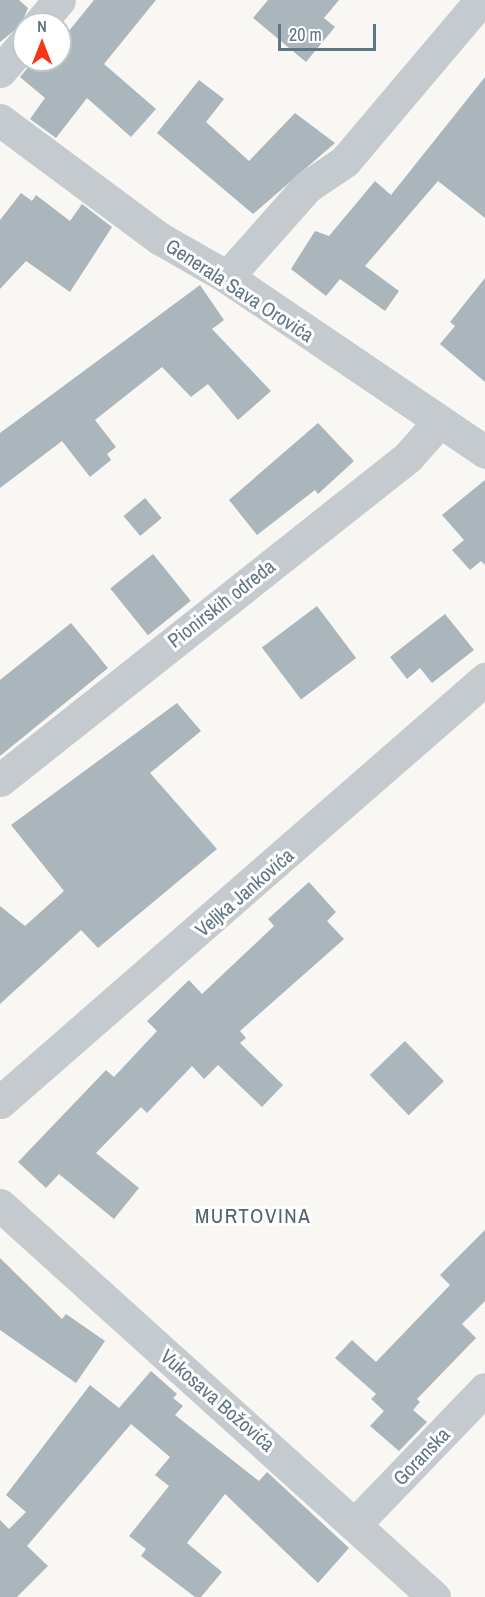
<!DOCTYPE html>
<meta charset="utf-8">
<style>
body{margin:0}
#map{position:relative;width:485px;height:1597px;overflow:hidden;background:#f8f7f4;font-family:"Archivo Narrow",sans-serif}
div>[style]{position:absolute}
.building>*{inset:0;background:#aab6bb;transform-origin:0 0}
.minor>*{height:33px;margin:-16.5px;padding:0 16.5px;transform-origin:16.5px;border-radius:16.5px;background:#c4cacd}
span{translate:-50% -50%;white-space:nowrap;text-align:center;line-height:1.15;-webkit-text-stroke:6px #fff;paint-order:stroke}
.street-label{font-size:20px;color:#5f7683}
.neighbourhood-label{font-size:21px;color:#52636d;letter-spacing:1.5px}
.north{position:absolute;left:12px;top:12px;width:60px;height:60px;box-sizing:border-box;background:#fff;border:2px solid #bfc8cd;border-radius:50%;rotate:0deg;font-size:16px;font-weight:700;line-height:24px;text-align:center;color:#5f7683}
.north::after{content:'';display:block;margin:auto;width:21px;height:27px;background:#f63716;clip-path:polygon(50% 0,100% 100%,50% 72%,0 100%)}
.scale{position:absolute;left:278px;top:24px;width:98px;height:27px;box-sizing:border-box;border:3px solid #5f7683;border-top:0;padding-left:8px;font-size:18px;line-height:21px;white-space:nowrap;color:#5f7683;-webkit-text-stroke:4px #fff;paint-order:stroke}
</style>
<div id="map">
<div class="building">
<div style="clip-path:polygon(0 0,19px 0,28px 8px,21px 25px,0 42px)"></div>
<div style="clip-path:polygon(94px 0,156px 0,104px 64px,156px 109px,131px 137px,87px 98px,56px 138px,30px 119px,45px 98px,20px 77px,34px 60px,60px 60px,60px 34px,64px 37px)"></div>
<div style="clip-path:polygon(268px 0,339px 0,324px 18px,335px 27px,306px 62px,253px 18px)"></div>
<div style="clip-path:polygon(485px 77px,485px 218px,438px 181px,365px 266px,399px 291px,385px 311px,340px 279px,326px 296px,291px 269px,315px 231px,329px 236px,375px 181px,391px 195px)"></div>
<div style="clip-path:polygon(199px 80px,224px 99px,206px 122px,249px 161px,295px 113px,335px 143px,253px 214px,157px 133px)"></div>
<div style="clip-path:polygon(21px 193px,32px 201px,36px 195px,70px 221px,82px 204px,112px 227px,70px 292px,26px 261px,0 289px,0 220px)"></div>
<div style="clip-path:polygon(485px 278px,485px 382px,440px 344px,455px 326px,450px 322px)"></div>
<div style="clip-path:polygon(200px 285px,224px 320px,212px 329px,271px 391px,238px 420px,208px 384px,191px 397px,162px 367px,95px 420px,116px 447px,107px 454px,111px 460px,90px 477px,62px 441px,0 488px,0 433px)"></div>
<div style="clip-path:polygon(318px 423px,354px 461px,318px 494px,315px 490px,257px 535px,229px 500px)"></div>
<div style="clip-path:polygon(485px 480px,485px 565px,481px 561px,470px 570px,452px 550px,464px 540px,442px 515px)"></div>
<div style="left:145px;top:498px;width:26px;height:28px;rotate:50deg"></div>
<div style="left:153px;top:554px;width:60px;height:55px;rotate:51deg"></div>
<div style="left:317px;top:606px;width:65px;height:69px;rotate:53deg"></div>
<div style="clip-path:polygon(445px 614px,474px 650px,432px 683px,420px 668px,407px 679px,390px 657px)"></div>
<div style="clip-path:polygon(71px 623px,108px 668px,0 756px,0 680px)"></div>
<div style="clip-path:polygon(177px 703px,201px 731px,150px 773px,217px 849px,98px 948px,81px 930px,0 1004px,0 906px,25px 926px,64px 891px,11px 825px)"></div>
<div style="clip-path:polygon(309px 882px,336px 912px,327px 921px,344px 939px,240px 1031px,246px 1038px,240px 1043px,283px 1085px,262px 1107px,218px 1065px,204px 1079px,192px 1066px,147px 1113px,141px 1107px,96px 1153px,139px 1188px,114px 1219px,59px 1174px,46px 1188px,18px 1162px,106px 1070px,114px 1077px,157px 1031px,147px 1021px,189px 980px,202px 994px,274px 926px,268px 919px)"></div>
<div style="left:405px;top:1041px;width:56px;height:49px;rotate:46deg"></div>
<div style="clip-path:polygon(485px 1230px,485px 1301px,462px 1324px,476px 1338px,417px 1399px,420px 1402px,413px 1410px,427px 1422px,399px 1451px,370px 1426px,384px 1411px,371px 1399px,376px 1394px,335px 1358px,352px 1340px,376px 1362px,450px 1285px,440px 1275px)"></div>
<div style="clip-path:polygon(0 1258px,62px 1319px,66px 1314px,105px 1341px,76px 1383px,0 1330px)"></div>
<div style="clip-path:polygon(151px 1371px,177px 1394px,173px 1398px,183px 1406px,175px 1415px,259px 1481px,267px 1472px,349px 1548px,318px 1583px,225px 1494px,187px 1543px,222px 1572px,201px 1597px,195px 1597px,141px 1556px,146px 1549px,129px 1536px,169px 1486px,155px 1475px,170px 1457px,131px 1424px,27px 1546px,48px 1566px,17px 1597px,0 1597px,0 1520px,9px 1529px,26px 1512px,6px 1495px,90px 1385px,119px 1408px)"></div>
</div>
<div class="minor">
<div style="left:39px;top:24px;width:31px;rotate:-50deg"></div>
<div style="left:0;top:71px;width:37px;rotate:-49deg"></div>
<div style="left:0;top:120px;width:198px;rotate:36.6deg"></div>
<div style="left:159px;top:238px;width:78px;rotate:29.8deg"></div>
<div style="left:227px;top:277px;width:312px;rotate:34.1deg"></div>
<div style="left:227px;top:277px;width:120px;rotate:-48.4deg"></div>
<div style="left:307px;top:187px;width:46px;rotate:-34.4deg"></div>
<div style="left:345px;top:161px;width:211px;rotate:-49.8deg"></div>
<div style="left:0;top:780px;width:520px;rotate:-38.37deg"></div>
<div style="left:408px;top:457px;width:45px;rotate:-48.6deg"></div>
<div style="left:0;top:1102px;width:644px;rotate:-41.09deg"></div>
<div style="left:0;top:1205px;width:585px;rotate:42.09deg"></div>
<div style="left:356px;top:1523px;width:186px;rotate:-46.1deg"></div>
</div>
<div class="street-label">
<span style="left:240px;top:290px;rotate:33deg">Generala Sava Orovića</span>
<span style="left:221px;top:603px;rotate:-38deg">Pionirskih odreda</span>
<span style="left:244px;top:892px;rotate:-41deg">Veljka Jankovića</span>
<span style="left:218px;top:1400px;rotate:41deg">Vukosava Božovića</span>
<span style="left:421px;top:1456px;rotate:-46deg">Goranska</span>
</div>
<div class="neighbourhood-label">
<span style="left:253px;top:1216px">MURTOVINA</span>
</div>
<div class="north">N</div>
<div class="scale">20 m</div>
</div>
